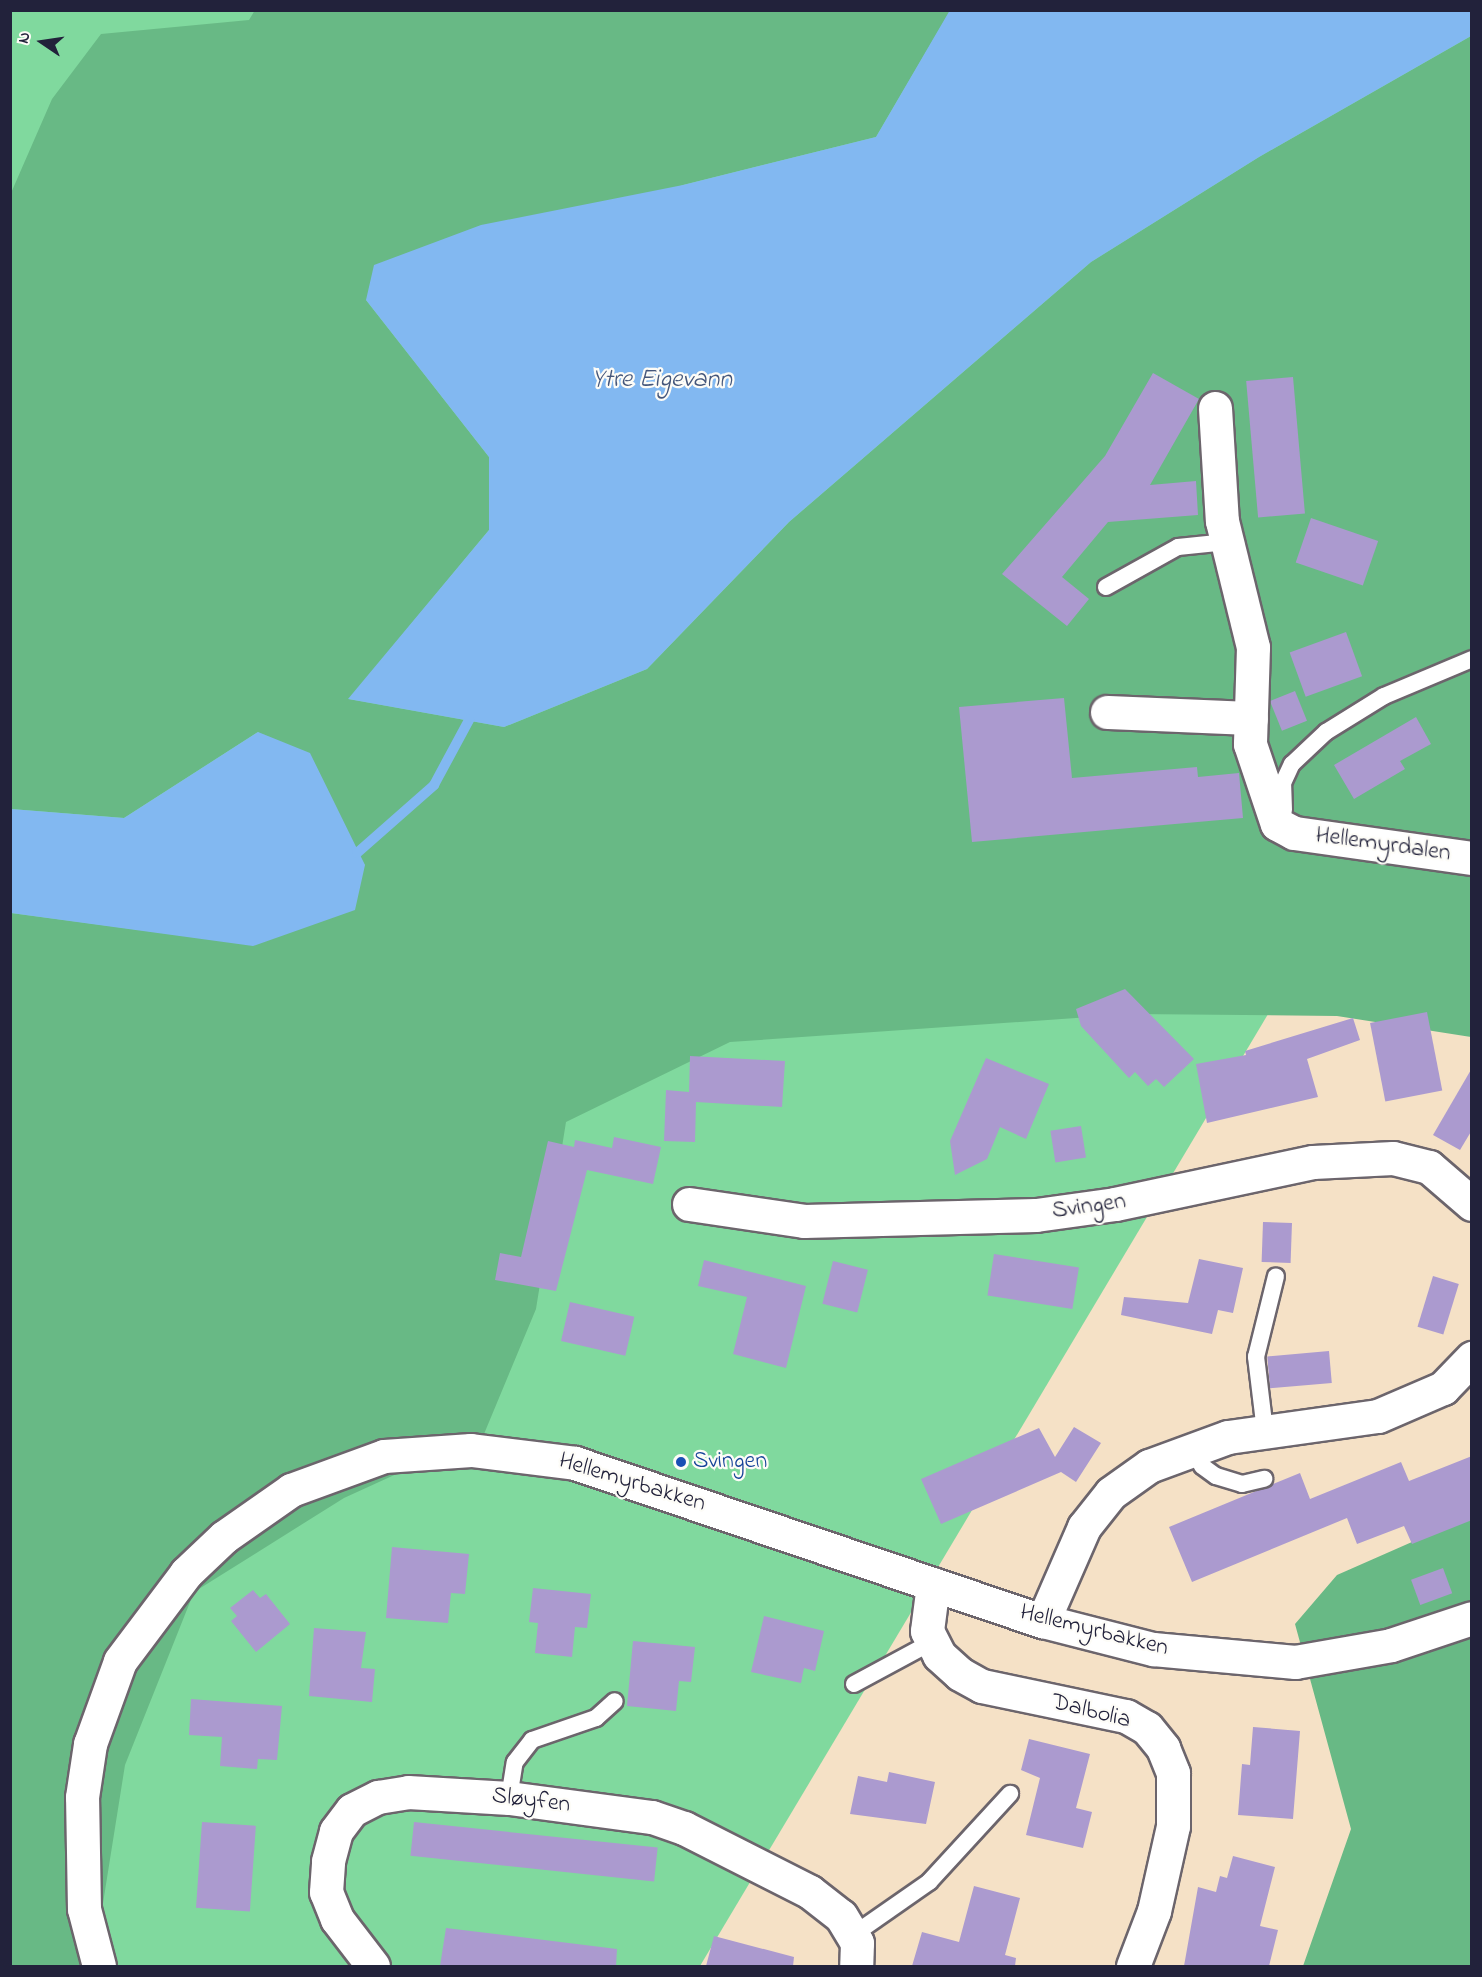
<!DOCTYPE html>
<meta charset="utf-8">
<style>
body{margin:0}
#map{position:relative;width:1482px;height:1977px;overflow:hidden;background:#f5e1c6;font-family:"Indie Flower",sans-serif}
div>[style]{position:absolute}
.green>*{inset:0;background:#80d99e}
.forest>*{inset:0;background:#68b985}
.water>*{inset:0;background:#82b8f1}
.stream>*{height:10px;margin:-5px;padding:0 5px;transform-origin:5px;border-radius:5px;background:#82b8f1}
.building>*{inset:0;background:#ab9acf;transform-origin:0 0}
.roads{filter:drop-shadow(2px 0 #6c656c) drop-shadow(-2px 0 #6c656c) drop-shadow(0 2px #6c656c) drop-shadow(0 -2px #6c656c)}
.service>*{height:16px;margin:-8px;padding:0 8px;transform-origin:8px;border-radius:8px;background:#fff}
.minor>*{height:33px;margin:-16.5px;padding:0 16.5px;transform-origin:16.5px;border-radius:16.5px;background:#fff}
.tertiary>*{height:33px;margin:-16.5px;padding:0 16.5px;transform-origin:16.5px;border-radius:16.5px;background:#fff}
.dots>*{width:16px;height:16px;translate:-50% -50%;box-sizing:border-box;border:3px solid #fdfcf7;border-radius:50%}
span{translate:-50% -50%;white-space:nowrap;text-align:center;line-height:1.15;-webkit-text-stroke:4.5px #fdfcf7;paint-order:stroke}
.street-label{font-size:24px;color:#22223b}
.transit-label{font-size:24px;color:#164399}
.left{translate:0 -50%;text-align:left}
.water-label{font-size:26px;color:#44567b;font-style:italic}
.frame{position:absolute;inset:0;border:12px solid #22223b;pointer-events:none}
.north{position:absolute;left:12px;top:12px;width:60px;height:60px;-webkit-text-stroke:4px #fdfcf7;paint-order:stroke;rotate:283deg;font-size:16px;font-weight:700;line-height:24px;text-align:center;color:#22223b}
.north::after{content:'';display:block;margin:auto;width:21px;height:27px;background:#22223b;clip-path:polygon(50% 0,100% 100%,50% 72%,0 100%)}
</style>
<div id="map">
<div class="green">
<div style="clip-path:polygon(11px 11px,1471px 11px,1471px 674px,700px 1966px,11px 1966px)"></div>
</div>
<div class="forest">
<div style="clip-path:polygon(255px 10px,950px 11px,876px 137px,683px 185px,366px 300px,489px 457px,489px 530px,349px 699px,504px 727px,647px 669px,789px 522px,1091px 262px,1259px 157px,1471px 36px,1471px 1037px,1337px 1016px,1133px 1014px,730px 1042px,566px 1122px,536px 1309px,484px 1434px,344px 1498px,194px 1592px,125px 1765px,93px 1966px,11px 1966px,11px 913px,253px 945px,365px 865px,258px 732px,124px 818px,11px 809px,11px 193px,52px 99px,101px 34px,249px 20px)"></div>
<div style="clip-path:polygon(1471px 1516px,1471px 1966px,1303px 1966px,1351px 1829px,1295px 1624px,1337px 1575px)"></div>
</div>
<div class="water">
<div style="clip-path:polygon(950px 10px,1471px 11px,1471px 36px,1259px 157px,1091px 262px,789px 522px,647px 669px,504px 727px,348px 699px,489px 530px,489px 457px,366px 300px,374px 265px,481px 225px,683px 185px,876px 137px)"></div>
<div style="clip-path:polygon(258px 732px,310px 753px,365px 865px,355px 910px,253px 946px,11px 913px,11px 809px,124px 818px)"></div>
</div>
<div class="stream">
<div style="left:357px;top:853px;width:103px;rotate:-41.4deg"></div>
<div style="left:434px;top:785px;width:74px;rotate:-61.7deg"></div>
</div>
<div class="building">
<div style="clip-path:polygon(1153px 373px,1199px 399px,1150px 485px,1196px 481px,1198px 515px,1108px 522px,1062px 577px,1089px 599px,1067px 626px,1002px 574px,1105px 456px)"></div>
<div style="left:1293px;top:377px;width:137px;height:47px;rotate:85deg"></div>
<div style="left:1311px;top:518px;width:71px;height:47px;rotate:19deg"></div>
<div style="left:1346px;top:632px;width:47px;height:60px;rotate:70deg"></div>
<div style="left:1295px;top:691px;width:32px;height:27px;rotate:68deg"></div>
<div style="clip-path:polygon(1064px 698px,1072px 778px,1197px 767px,1198px 777px,1239px 773px,1243px 818px,972px 842px,959px 707px)"></div>
<div style="clip-path:polygon(1416px 717px,1431px 744px,1400px 761px,1405px 769px,1354px 799px,1334px 765px)"></div>
<div style="clip-path:polygon(1125px 989px,1194px 1059px,1164px 1087px,1156px 1079px,1148px 1086px,1135px 1072px,1129px 1078px,1081px 1026px,1076px 1009px)"></div>
<div style="left:1427px;top:1012px;width:80px;height:58px;rotate:79deg"></div>
<div style="clip-path:polygon(1353px 1018px,1360px 1040px,1307px 1059px,1318px 1097px,1207px 1123px,1196px 1064px,1246px 1055px,1245px 1051px)"></div>
<div style="clip-path:polygon(690px 1056px,785px 1061px,782px 1107px,696px 1102px,695px 1142px,664px 1141px,666px 1090px,689px 1092px)"></div>
<div style="clip-path:polygon(986px 1058px,1049px 1084px,1026px 1139px,1000px 1127px,987px 1159px,955px 1175px,950px 1141px)"></div>
<div style="clip-path:polygon(1472px 1068px,1472px 1130px,1460px 1150px,1433px 1135px)"></div>
<div style="left:1081px;top:1126px;width:32px;height:31px;rotate:81deg"></div>
<div style="clip-path:polygon(614px 1137px,661px 1147px,653px 1184px,587px 1170px,556px 1291px,495px 1280px,500px 1253px,521px 1257px,548px 1141px,574px 1147px,575px 1140px,612px 1148px)"></div>
<div style="left:1263px;top:1222px;width:29px;height:40px;rotate:2deg"></div>
<div style="left:994px;top:1254px;width:86px;height:42px;rotate:9deg"></div>
<div style="clip-path:polygon(1199px 1259px,1243px 1268px,1233px 1313px,1218px 1310px,1212px 1334px,1121px 1315px,1124px 1297px,1188px 1303px)"></div>
<div style="clip-path:polygon(704px 1260px,806px 1286px,786px 1368px,733px 1354px,747px 1297px,698px 1286px)"></div>
<div style="left:833px;top:1261px;width:36px;height:44px;rotate:14deg"></div>
<div style="left:1433px;top:1276px;width:27px;height:53px;rotate:17deg"></div>
<div style="left:570px;top:1302px;width:66px;height:40px;rotate:13deg"></div>
<div style="left:1329px;top:1351px;width:32px;height:62px;rotate:85deg"></div>
<div style="clip-path:polygon(1074px 1427px,1101px 1443px,1076px 1482px,1061px 1472px,941px 1524px,921px 1479px,1039px 1428px,1055px 1457px)"></div>
<div style="clip-path:polygon(1472px 1456px,1472px 1520px,1412px 1544px,1404px 1526px,1357px 1544px,1347px 1518px,1192px 1582px,1169px 1527px,1300px 1473px,1310px 1499px,1401px 1462px,1409px 1481px)"></div>
<div style="clip-path:polygon(392px 1547px,469px 1554px,465px 1594px,451px 1593px,448px 1623px,386px 1618px)"></div>
<div style="left:1443px;top:1568px;width:27px;height:34px;rotate:70deg"></div>
<div style="clip-path:polygon(533px 1588px,591px 1594px,587px 1628px,575px 1627px,572px 1657px,535px 1653px,538px 1623px,529px 1622px)"></div>
<div style="clip-path:polygon(253px 1590px,260px 1598px,266px 1594px,290px 1624px,256px 1652px,231px 1621px,237px 1616px,230px 1608px)"></div>
<div style="clip-path:polygon(764px 1616px,824px 1631px,815px 1671px,804px 1668px,801px 1683px,751px 1672px)"></div>
<div style="clip-path:polygon(314px 1628px,366px 1632px,361px 1668px,375px 1669px,372px 1702px,309px 1696px)"></div>
<div style="clip-path:polygon(633px 1641px,695px 1647px,691px 1682px,679px 1681px,676px 1711px,627px 1706px)"></div>
<div style="clip-path:polygon(191px 1699px,282px 1706px,277px 1760px,258px 1759px,257px 1769px,220px 1766px,222px 1737px,189px 1735px)"></div>
<div style="clip-path:polygon(1253px 1727px,1300px 1731px,1293px 1819px,1238px 1815px,1242px 1764px,1250px 1765px)"></div>
<div style="clip-path:polygon(1029px 1739px,1090px 1754px,1076px 1808px,1092px 1812px,1083px 1848px,1026px 1835px,1040px 1778px,1021px 1770px)"></div>
<div style="clip-path:polygon(889px 1772px,935px 1782px,926px 1824px,850px 1814px,858px 1776px,887px 1782px)"></div>
<div style="left:202px;top:1822px;width:54px;height:86px;rotate:4deg"></div>
<div style="left:414px;top:1822px;width:245px;height:34px;rotate:6deg"></div>
<div style="clip-path:polygon(1233px 1856px,1275px 1867px,1260px 1926px,1278px 1930px,1269px 1966px,1184px 1966px,1198px 1887px,1216px 1892px,1220px 1876px,1227px 1878px)"></div>
<div style="clip-path:polygon(974px 1886px,1020px 1898px,1005px 1955px,1016px 1958px,1015px 1966px,912px 1966px,922px 1932px,959px 1942px)"></div>
<div style="clip-path:polygon(446px 1928px,617px 1949px,616px 1966px,440px 1966px)"></div>
<div style="clip-path:polygon(714px 1936px,794px 1957px,793px 1966px,706px 1966px)"></div>
</div>
<div class="roads">
<div class="service">
<div style="left:1106px;top:587px;width:82px;rotate:-29.1deg"></div>
<div style="left:1178px;top:547px;width:49px;rotate:-5.8deg"></div>
<div style="left:1284px;top:810px;width:27px;rotate:-92deg"></div>
<div style="left:1283px;top:783px;width:21px;rotate:-65deg"></div>
<div style="left:1292px;top:764px;width:47px;rotate:-43.3deg"></div>
<div style="left:1326px;top:732px;width:68px;rotate:-31.8deg"></div>
<div style="left:1384px;top:696px;width:95px;rotate:-22.8deg"></div>
<div style="left:1265px;top:1431px;width:75px;rotate:-96.9deg"></div>
<div style="left:1256px;top:1357px;width:83px;rotate:-76.1deg"></div>
<div style="left:1192px;top:1446px;width:22px;rotate:63deg"></div>
<div style="left:1202px;top:1466px;width:17px;rotate:36deg"></div>
<div style="left:1216px;top:1476px;width:27px;rotate:17deg"></div>
<div style="left:1242px;top:1484px;width:23px;rotate:-13deg"></div>
<div style="left:854px;top:1684px;width:89px;rotate:-28.3deg"></div>
<div style="left:509px;top:1798px;width:36px;rotate:-81deg"></div>
<div style="left:515px;top:1762px;width:28px;rotate:-52deg"></div>
<div style="left:532px;top:1740px;width:68px;rotate:-19deg"></div>
<div style="left:596px;top:1718px;width:25px;rotate:-42deg"></div>
<div style="left:853px;top:1935px;width:93px;rotate:-34.9deg"></div>
<div style="left:929px;top:1882px;width:120px;rotate:-47.4deg"></div>
</div>
<div class="minor">
<div style="left:1215px;top:408px;width:113px;rotate:86.5deg"></div>
<div style="left:1222px;top:521px;width:130px;rotate:76.2deg"></div>
<div style="left:1253px;top:647px;width:97px;rotate:91.8deg"></div>
<div style="left:1250px;top:744px;width:84px;rotate:71.4deg"></div>
<div style="left:1277px;top:824px;width:19px;rotate:28deg"></div>
<div style="left:1294px;top:833px;width:180px;rotate:8deg"></div>
<div style="left:1107px;top:712px;width:144px;rotate:2.4deg"></div>
<div style="left:689px;top:1204px;width:116px;rotate:8.4deg"></div>
<div style="left:804px;top:1221px;width:232px;rotate:-1.5deg"></div>
<div style="left:1036px;top:1215px;width:80px;rotate:-7.9deg"></div>
<div style="left:1115px;top:1204px;width:202px;rotate:-12deg"></div>
<div style="left:1313px;top:1162px;width:80px;rotate:-2.9deg"></div>
<div style="left:1393px;top:1158px;width:37px;rotate:14deg"></div>
<div style="left:1429px;top:1167px;width:57px;rotate:40.7deg"></div>
<div style="left:933px;top:1584px;width:47px;rotate:97.3deg"></div>
<div style="left:927px;top:1631px;width:27px;rotate:63deg"></div>
<div style="left:939px;top:1655px;width:28px;rotate:42deg"></div>
<div style="left:960px;top:1674px;width:25px;rotate:29deg"></div>
<div style="left:982px;top:1686px;width:147px;rotate:11.8deg"></div>
<div style="left:1126px;top:1716px;width:24px;rotate:30deg"></div>
<div style="left:1147px;top:1728px;width:26px;rotate:51deg"></div>
<div style="left:1163px;top:1748px;width:27px;rotate:68deg"></div>
<div style="left:1173px;top:1773px;width:53px;rotate:90deg"></div>
<div style="left:1173px;top:1826px;width:87px;rotate:102.6deg"></div>
<div style="left:1154px;top:1911px;width:59px;rotate:110.9deg"></div>
<div style="left:1043px;top:1621px;width:103px;rotate:-66.4deg"></div>
<div style="left:1084px;top:1527px;width:43px;rotate:-51.5deg"></div>
<div style="left:1111px;top:1493px;width:47px;rotate:-35.4deg"></div>
<div style="left:1149px;top:1466px;width:84px;rotate:-20.2deg"></div>
<div style="left:1228px;top:1437px;width:151px;rotate:-8deg"></div>
<div style="left:1378px;top:1416px;width:71px;rotate:-23.3deg"></div>
<div style="left:1443px;top:1388px;width:42px;rotate:-46deg"></div>
<div style="left:373px;top:1966px;width:59px;rotate:-127.5deg"></div>
<div style="left:337px;top:1919px;width:29px;rotate:-112deg"></div>
<div style="left:326px;top:1892px;width:31px;rotate:-86deg"></div>
<div style="left:328px;top:1861px;width:31px;rotate:-75deg"></div>
<div style="left:336px;top:1831px;width:26px;rotate:-53deg"></div>
<div style="left:352px;top:1810px;width:29px;rotate:-27deg"></div>
<div style="left:378px;top:1797px;width:30px;rotate:-9deg"></div>
<div style="left:408px;top:1792px;width:101px;rotate:3.4deg"></div>
<div style="left:509px;top:1798px;width:144px;rotate:7.6deg"></div>
<div style="left:652px;top:1817px;width:34px;rotate:19deg"></div>
<div style="left:684px;top:1828px;width:141px;rotate:26.9deg"></div>
<div style="left:810px;top:1892px;width:39px;rotate:38deg"></div>
<div style="left:841px;top:1916px;width:31px;rotate:59deg"></div>
<div style="left:857px;top:1943px;width:23px;rotate:92deg"></div>
</div>
<div class="tertiary">
<div style="left:99px;top:1966px;width:59px;rotate:-104.7deg"></div>
<div style="left:84px;top:1909px;width:112px;rotate:-91deg"></div>
<div style="left:82px;top:1797px;width:54px;rotate:-81.4deg"></div>
<div style="left:90px;top:1744px;width:88px;rotate:-70.1deg"></div>
<div style="left:120px;top:1661px;width:110px;rotate:-53.1deg"></div>
<div style="left:186px;top:1573px;width:52px;rotate:-43.5deg"></div>
<div style="left:224px;top:1537px;width:82px;rotate:-35deg"></div>
<div style="left:291px;top:1490px;width:99px;rotate:-20.1deg"></div>
<div style="left:384px;top:1456px;width:87px;rotate:-3.9deg"></div>
<div style="left:471px;top:1450px;width:105px;rotate:7.1deg"></div>
<div style="left:575px;top:1463px;width:494px;rotate:18.7deg"></div>
<div style="left:1043px;top:1621px;width:114px;rotate:14.3deg"></div>
<div style="left:1153px;top:1649px;width:143px;rotate:5.2deg"></div>
<div style="left:1295px;top:1662px;width:97px;rotate:-10deg"></div>
<div style="left:1391px;top:1645px;width:85px;rotate:-18.4deg"></div>
</div>
</div>
<div class="dots">
<div style="left:681px;top:1462px;background:#1a4fb4"></div>
</div>
<div class="street-label">
<span style="left:1383px;top:845px;rotate:8deg">Hellemyrdalen</span>
<span style="left:1089px;top:1207px;rotate:-8deg">Svingen</span>
<span style="left:632px;top:1483px;rotate:17deg">Hellemyrbakken</span>
<span style="left:1094px;top:1631px;rotate:14deg">Hellemyrbakken</span>
<span style="left:1091px;top:1712px;rotate:14deg">Dalbolia</span>
<span style="left:531px;top:1801px;rotate:7deg">Sløyfen</span>
</div>
<div class="transit-label">
<span class="left" style="left:693px;top:1462px">Svingen</span>
</div>
<div class="water-label">
<span style="left:662px;top:381px">Ytre Eigevann</span>
</div>
<div class="frame"></div>
<div class="north">N</div>
</div>
